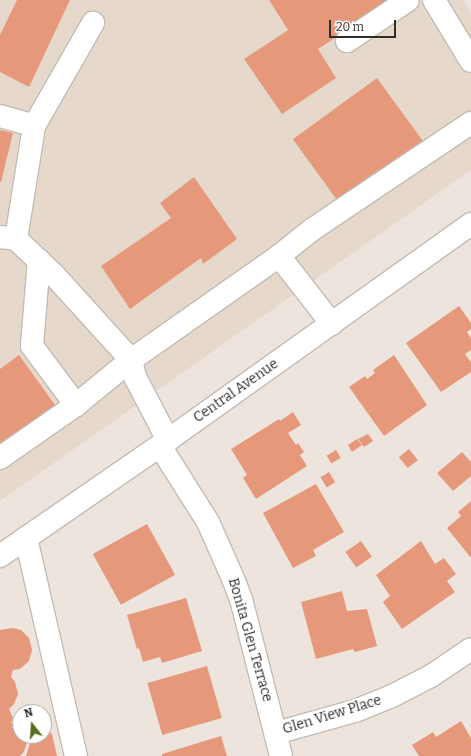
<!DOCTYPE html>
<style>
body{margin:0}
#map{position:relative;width:471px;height:756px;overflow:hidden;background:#ede5dd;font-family:Bitter,serif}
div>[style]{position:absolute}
.built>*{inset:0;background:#e6d9cb}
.building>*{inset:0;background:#e6987b;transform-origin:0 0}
.roads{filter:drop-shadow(1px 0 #c3bcb4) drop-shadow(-1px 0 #c3bcb4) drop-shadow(0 1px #c3bcb4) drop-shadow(0 -1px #c3bcb4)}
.minor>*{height:22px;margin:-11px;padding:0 11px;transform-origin:11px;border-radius:11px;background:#fff}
.major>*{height:22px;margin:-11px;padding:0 11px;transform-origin:11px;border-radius:11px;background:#fff}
span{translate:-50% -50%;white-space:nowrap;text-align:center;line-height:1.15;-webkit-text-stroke:3.5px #fff;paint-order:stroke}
.street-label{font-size:14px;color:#2f2d2a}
.north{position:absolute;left:12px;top:704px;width:40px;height:40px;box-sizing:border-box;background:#fff;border:1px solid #acabaa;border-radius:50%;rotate:343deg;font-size:11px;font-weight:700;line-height:16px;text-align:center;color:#2f2d2a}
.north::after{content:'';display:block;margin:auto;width:14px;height:18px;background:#576e1e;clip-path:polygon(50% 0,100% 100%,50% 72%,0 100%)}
.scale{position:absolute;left:329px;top:20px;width:67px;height:18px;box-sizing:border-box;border:2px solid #2f2d2a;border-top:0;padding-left:5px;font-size:12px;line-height:14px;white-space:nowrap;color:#2f2d2a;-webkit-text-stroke:3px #fff;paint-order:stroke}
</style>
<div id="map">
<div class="built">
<div style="clip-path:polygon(0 0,463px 0,471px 13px,471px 170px,0 501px)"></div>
</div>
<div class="building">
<div style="clip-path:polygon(17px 0,70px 0,29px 87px,0 72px,0 35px)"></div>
<div style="clip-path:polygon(269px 0,393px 0,318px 49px,336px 78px,282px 114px,244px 59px,288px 30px)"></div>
<div style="left:377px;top:78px;width:81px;height:104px;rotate:54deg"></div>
<div style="clip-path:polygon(0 130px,13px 133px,1px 182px,0 182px)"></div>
<div style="clip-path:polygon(194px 177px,237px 239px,203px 264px,201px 258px,130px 309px,101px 266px,171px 218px,160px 203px)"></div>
<div style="clip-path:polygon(459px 306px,471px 323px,471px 329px,467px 332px,471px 338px,471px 350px,465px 354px,471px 362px,471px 372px,441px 392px,406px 343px)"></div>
<div style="clip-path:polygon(19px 355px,55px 405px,0 446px,0 369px)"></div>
<div style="clip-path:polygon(394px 355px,427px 405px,384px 436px,349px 387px,365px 376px,367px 379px,375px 373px,373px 370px)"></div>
<div style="clip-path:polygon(293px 412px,301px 425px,288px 433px,296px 445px,298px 443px,304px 452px,300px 455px,307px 466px,256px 499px,243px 478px,247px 475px,231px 449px,279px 419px,280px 421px)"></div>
<div style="clip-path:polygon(368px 434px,373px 441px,364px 447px,358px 439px)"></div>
<div style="clip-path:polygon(357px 439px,362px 445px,352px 452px,348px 445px)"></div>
<div style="left:409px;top:449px;width:14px;height:13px;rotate:51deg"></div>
<div style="left:336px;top:450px;width:9px;height:11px;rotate:58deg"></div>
<div style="clip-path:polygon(462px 452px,471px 462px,471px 476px,453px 491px,437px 473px)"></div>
<div style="left:329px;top:472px;width:12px;height:10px;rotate:59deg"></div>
<div style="clip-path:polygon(316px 484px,344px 532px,313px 550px,316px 556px,293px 568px,263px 513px)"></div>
<div style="clip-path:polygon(471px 501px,471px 558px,447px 528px,461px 516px,458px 512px)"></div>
<div style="left:147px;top:524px;width:58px;height:62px;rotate:61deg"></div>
<div style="left:361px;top:541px;width:19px;height:19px;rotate:55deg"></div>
<div style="clip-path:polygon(421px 541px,435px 564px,444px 558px,456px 574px,447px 581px,455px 592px,402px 629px,383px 602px,390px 596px,376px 575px)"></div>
<div style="clip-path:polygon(342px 591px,347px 611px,367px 609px,377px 646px,355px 652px,353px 649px,316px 659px,301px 602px)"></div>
<div style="clip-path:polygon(186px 598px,202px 651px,162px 663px,160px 657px,143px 662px,139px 648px,137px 649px,127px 615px)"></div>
<div style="clip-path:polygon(13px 628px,21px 630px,29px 638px,32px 650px,29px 661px,20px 669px,13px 670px,11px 677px,15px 682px,18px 694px,14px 704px,9px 709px,13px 718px,11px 723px,20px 727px,20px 736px,26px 736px,27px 742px,24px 752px,20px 756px,0 756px,0 630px)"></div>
<div style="left:207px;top:666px;width:54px;height:62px;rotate:74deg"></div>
<div style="clip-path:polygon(461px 721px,471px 738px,471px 756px,419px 756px,412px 745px,433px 732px,436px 737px)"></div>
<div style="clip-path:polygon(44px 726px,52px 734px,57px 756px,26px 756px,30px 743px,28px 736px,44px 736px)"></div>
<div style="clip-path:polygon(221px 736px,227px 756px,162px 756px,162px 754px)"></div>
</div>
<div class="roads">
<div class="minor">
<div style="left:434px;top:0;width:71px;rotate:58.8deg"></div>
<div style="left:347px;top:41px;width:73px;rotate:-33.9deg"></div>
<div style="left:0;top:116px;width:35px;rotate:16deg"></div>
<div style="left:34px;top:126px;width:119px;rotate:-60.2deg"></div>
<div style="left:0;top:237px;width:16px;rotate:7deg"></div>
<div style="left:16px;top:239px;width:52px;rotate:43.5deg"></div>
<div style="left:54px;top:275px;width:115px;rotate:47.8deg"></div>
<div style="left:131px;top:360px;width:17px;rotate:77deg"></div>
<div style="left:135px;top:377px;width:71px;rotate:62.4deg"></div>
<div style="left:16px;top:239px;width:114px;rotate:-80.9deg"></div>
<div style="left:279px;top:256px;width:86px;rotate:52.1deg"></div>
<div style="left:39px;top:260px;width:86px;rotate:94.7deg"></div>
<div style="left:32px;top:346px;width:74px;rotate:53.3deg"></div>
<div style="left:160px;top:446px;width:90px;rotate:57.7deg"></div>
<div style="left:208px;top:522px;width:64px;rotate:66.2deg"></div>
<div style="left:234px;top:581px;width:19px;rotate:69deg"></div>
<div style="left:241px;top:599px;width:162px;rotate:75.7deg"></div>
<div style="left:0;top:458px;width:93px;rotate:-34.9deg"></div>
<div style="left:76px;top:405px;width:71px;rotate:-39.3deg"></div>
<div style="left:131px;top:360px;width:181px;rotate:-35.1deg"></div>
<div style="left:279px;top:256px;width:43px;rotate:-38.5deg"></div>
<div style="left:313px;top:229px;width:190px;rotate:-33.9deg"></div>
<div style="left:26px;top:538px;width:224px;rotate:77.1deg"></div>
<div style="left:276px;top:733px;width:82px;rotate:-15.6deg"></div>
<div style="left:355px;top:711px;width:38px;rotate:-22deg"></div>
<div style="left:390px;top:697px;width:46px;rotate:-27.1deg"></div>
<div style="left:431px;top:676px;width:48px;rotate:-34deg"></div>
</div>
<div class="major">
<div style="left:0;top:556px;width:204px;rotate:-34.6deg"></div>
<div style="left:168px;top:440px;width:372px;rotate:-35.5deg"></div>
</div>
</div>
<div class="street-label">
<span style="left:236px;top:391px;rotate:-35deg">Central Avenue</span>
<span style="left:250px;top:640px;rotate:74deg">Bonita Glen Terrace</span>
<span style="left:332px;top:715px;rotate:-17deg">Glen View Place</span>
</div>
<div class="north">N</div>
<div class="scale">20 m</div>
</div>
